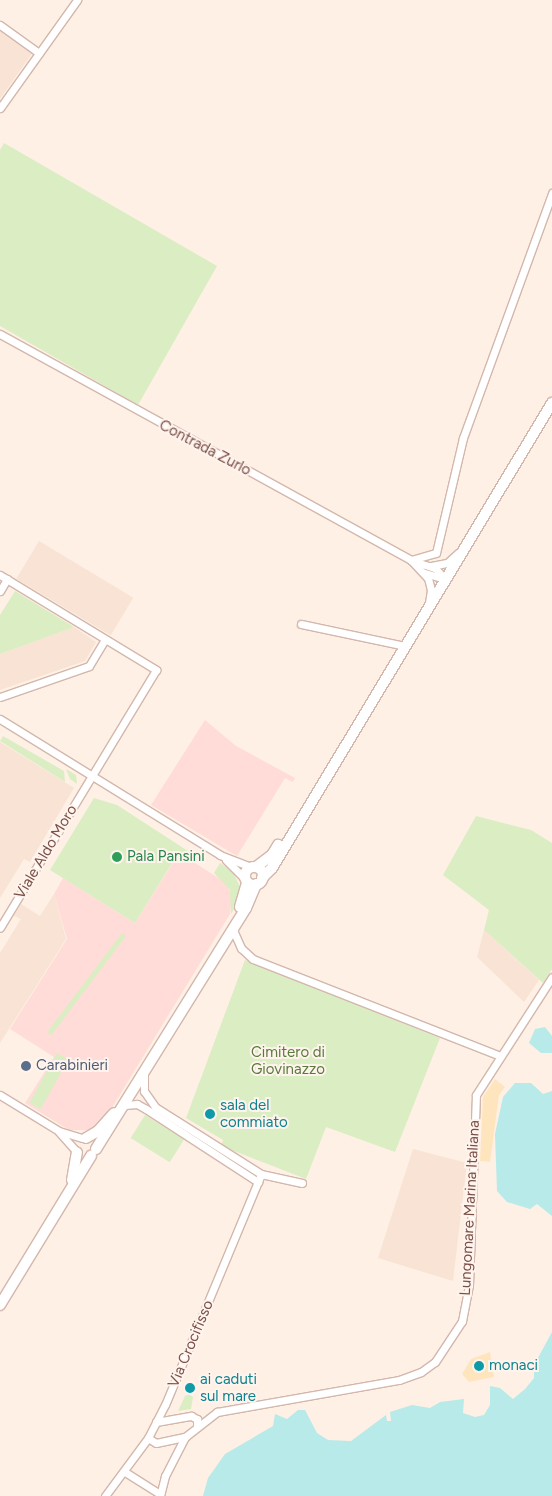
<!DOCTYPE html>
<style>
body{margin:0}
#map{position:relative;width:552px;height:1496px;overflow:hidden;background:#fef0e5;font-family:Figtree,sans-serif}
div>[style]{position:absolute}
.residential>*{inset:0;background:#f8e3d5;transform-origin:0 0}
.commercial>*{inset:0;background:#ffdcd8}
.green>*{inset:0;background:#dbedc2;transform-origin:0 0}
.sand>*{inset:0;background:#ffe5be}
.water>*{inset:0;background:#b7eae8}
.roads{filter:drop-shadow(1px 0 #d3b7ac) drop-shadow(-1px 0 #d3b7ac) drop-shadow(0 1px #d3b7ac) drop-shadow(0 -1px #d3b7ac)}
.street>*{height:7px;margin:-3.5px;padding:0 3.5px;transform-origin:3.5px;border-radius:3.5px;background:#fff}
.secondary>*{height:10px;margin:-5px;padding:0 5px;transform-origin:5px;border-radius:5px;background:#fff}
.secondary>.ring{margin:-5px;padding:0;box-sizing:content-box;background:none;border:10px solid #fff;border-radius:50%}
.dots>*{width:14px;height:14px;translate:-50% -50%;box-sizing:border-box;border:2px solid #fff4ed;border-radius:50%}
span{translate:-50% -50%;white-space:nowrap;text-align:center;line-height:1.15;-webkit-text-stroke:4px #fff4ed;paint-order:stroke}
.street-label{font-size:15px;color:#795047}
.leisure-label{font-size:15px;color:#27864d}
.left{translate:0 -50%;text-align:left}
.park-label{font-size:15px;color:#597a3c}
.service-label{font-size:15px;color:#4e5e75}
.culture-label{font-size:15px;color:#0d838f}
</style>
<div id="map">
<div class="residential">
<div style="clip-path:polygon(0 29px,33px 52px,0 99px)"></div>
<div style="left:39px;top:541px;width:110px;height:44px;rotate:31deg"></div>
<div style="clip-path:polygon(74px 627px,96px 642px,85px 661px,0 690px,0 654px)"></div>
<div style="clip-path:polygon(0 742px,74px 788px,30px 862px,24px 859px,0 898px)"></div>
<div style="clip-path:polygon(54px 894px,66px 939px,0 1043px,0 953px,21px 919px,14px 916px,21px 904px,40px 916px)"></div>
<div style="clip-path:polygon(484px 930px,539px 980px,524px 1002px,477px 957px)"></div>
<div style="clip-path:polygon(413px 1149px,467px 1163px,453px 1281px,378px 1258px)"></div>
</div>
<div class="commercial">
<div style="clip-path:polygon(205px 720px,236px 746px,295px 778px,293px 782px,285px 778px,237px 856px,151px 805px)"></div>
<div style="clip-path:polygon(179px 853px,225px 882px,232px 895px,230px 914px,110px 1111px,91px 1130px,69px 1130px,25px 1103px,54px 1057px,10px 1029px,67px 939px,54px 894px,63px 878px,135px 923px)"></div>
</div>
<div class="green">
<div style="clip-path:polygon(4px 143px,217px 266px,138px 405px,0 326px,0 150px)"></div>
<div style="clip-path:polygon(15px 591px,74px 627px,0 654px,0 615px)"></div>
<div style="clip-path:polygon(3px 736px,64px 771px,65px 782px,0 741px)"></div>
<div style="clip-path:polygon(66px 769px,76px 775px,77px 784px,70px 779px)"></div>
<div style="clip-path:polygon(94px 798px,117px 805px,191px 853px,188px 858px,179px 852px,135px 923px,50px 870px)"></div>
<div style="clip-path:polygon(476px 816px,531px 830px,552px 843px,552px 969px,543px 983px,484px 930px,489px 910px,443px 875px)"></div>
<div style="clip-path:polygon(220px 863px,233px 872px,240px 887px,238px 902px,231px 914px,230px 890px,214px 873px)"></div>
<div style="left:122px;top:933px;width:5px;height:124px;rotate:37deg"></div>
<div style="clip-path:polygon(245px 960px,440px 1038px,395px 1152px,326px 1127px,306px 1179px,221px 1146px,223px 1140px,186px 1118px)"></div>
<div style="left:57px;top:1053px;width:13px;height:57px;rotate:29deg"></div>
<div style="left:145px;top:1115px;width:46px;height:27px;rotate:32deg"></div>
<div style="clip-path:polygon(189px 1394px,193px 1397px,191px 1409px,178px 1411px,185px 1396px)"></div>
</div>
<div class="sand">
<div style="clip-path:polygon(495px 1079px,505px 1087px,499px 1095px,490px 1162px,480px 1161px,483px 1097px)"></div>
<div style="clip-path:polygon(490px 1352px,494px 1377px,469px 1382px,462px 1374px,471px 1359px)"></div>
</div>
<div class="water">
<div style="clip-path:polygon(545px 1027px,552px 1036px,552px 1053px,541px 1053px,529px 1043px,535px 1029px)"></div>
<div style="clip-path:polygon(515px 1083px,531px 1083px,543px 1094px,552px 1091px,552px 1216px,537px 1204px,530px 1209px,507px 1202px,497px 1191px,495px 1134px,503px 1097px)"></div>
<div style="clip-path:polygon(552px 1332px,552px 1496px,203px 1496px,208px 1478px,225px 1454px,273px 1426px,275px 1414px,287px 1419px,298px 1410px,305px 1410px,317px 1433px,328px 1440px,351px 1441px,386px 1415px,387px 1421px,391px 1421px,390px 1412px,412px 1405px,430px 1408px,440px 1402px,464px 1399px,463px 1413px,475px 1417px,484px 1415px,490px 1405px,490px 1386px,500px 1388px,513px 1399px,525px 1389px,534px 1378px,534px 1365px)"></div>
</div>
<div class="roads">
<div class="street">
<div style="left:0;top:25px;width:48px;rotate:35.7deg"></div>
<div style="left:0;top:108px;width:133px;rotate:-54.5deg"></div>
<div style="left:0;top:334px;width:469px;rotate:28.8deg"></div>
<div style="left:411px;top:560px;width:25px;rotate:47deg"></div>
<div style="left:428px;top:578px;width:12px;rotate:76deg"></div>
<div style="left:431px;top:590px;width:13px;rotate:99deg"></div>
<div style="left:411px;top:560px;width:26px;rotate:-16deg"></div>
<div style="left:436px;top:553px;width:118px;rotate:-76.8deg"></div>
<div style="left:463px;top:438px;width:261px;rotate:-70deg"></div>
<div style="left:416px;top:562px;width:20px;rotate:18deg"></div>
<div style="left:435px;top:568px;width:15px;rotate:48deg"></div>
<div style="left:431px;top:566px;width:16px;rotate:-11deg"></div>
<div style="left:447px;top:563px;width:15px;rotate:-42deg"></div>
<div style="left:425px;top:573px;width:21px;rotate:17deg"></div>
<div style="left:0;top:575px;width:183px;rotate:31.3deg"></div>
<div style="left:156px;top:670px;width:301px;rotate:121.2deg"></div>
<div style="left:0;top:591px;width:14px;rotate:-60deg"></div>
<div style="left:301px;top:624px;width:106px;rotate:11.9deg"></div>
<div style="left:0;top:697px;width:94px;rotate:-19.2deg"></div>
<div style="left:89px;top:666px;width:31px;rotate:-59deg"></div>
<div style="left:0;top:719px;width:259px;rotate:31.7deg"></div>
<div style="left:220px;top:855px;width:34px;rotate:21deg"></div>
<div style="left:226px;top:860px;width:27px;rotate:45deg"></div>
<div style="left:233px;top:930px;width:20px;rotate:66deg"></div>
<div style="left:241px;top:948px;width:16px;rotate:43deg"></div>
<div style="left:253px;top:959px;width:265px;rotate:21.4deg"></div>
<div style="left:144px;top:1075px;width:16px;rotate:90deg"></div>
<div style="left:144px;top:1091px;width:19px;rotate:55deg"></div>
<div style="left:155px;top:1107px;width:125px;rotate:32.3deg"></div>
<div style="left:261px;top:1174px;width:42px;rotate:12.4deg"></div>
<div style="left:0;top:1095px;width:69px;rotate:31.4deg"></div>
<div style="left:59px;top:1131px;width:24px;rotate:17deg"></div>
<div style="left:125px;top:1105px;width:12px;rotate:-5deg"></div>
<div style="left:137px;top:1104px;width:10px;rotate:29deg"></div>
<div style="left:146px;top:1109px;width:134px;rotate:33.1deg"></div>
<div style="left:59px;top:1132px;width:27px;rotate:48deg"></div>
<div style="left:156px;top:1422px;width:36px;rotate:-10deg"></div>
<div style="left:191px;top:1416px;width:7px;rotate:27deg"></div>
<div style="left:197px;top:1419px;width:7px;rotate:90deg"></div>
<div style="left:148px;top:1438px;width:9px;rotate:32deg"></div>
<div style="left:156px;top:1443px;width:30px;rotate:-12deg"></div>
<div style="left:125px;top:1472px;width:41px;rotate:32.2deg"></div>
<div style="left:105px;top:1496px;width:72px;rotate:-53.4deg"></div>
<div style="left:148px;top:1438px;width:37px;rotate:-63deg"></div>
<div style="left:165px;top:1405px;width:250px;rotate:-67.4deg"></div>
<div style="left:160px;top:1496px;width:21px;rotate:-76deg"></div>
<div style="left:165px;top:1476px;width:44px;rotate:-62.9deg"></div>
<div style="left:185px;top:1437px;width:41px;rotate:-38deg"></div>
<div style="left:217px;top:1412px;width:185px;rotate:-10deg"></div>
<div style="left:399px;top:1380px;width:23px;rotate:-20deg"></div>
<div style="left:421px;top:1372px;width:17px;rotate:-36deg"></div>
<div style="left:435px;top:1362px;width:49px;rotate:-56.6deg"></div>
<div style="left:462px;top:1321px;width:37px;rotate:-79deg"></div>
<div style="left:469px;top:1285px;width:190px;rotate:-87.9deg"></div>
<div style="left:476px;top:1095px;width:140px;rotate:-57.2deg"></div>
</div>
<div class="secondary">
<div style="left:256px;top:867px;width:20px;rotate:-37deg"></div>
<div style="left:272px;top:855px;width:12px;rotate:-59deg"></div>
<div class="ring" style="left:245px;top:867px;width:8px;height:8px"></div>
<div style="left:262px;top:878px;width:14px;rotate:-45deg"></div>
<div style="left:272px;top:868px;width:543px;rotate:-58.95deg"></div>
<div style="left:240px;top:907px;width:26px;rotate:-74deg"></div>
<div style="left:86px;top:1138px;width:14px;rotate:-30deg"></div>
<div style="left:98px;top:1131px;width:24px;rotate:-48deg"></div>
<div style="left:96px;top:1149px;width:284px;rotate:-58.1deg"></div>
<div style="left:246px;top:908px;width:26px;rotate:-67deg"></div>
<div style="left:72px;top:1180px;width:28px;rotate:-80deg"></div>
<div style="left:0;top:1305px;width:175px;rotate:-58.6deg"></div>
</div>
</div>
<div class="dots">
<div style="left:117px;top:857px;background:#2e9e5b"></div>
<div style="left:26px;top:1066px;background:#5c6f8a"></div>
<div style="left:210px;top:1114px;background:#0f9aa8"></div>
<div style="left:479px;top:1366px;background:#0f9aa8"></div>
<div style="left:190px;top:1388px;background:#0f9aa8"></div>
</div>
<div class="street-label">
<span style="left:205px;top:448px;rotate:28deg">Contrada Zurlo</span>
<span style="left:46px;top:852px;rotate:-59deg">Viale Aldo Moro</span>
<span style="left:470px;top:1208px;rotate:-87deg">Lungomare Marina Italiana</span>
<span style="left:191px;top:1344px;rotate:-67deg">Via Crocifisso</span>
</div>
<div class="leisure-label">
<span class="left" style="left:127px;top:857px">Pala Pansini</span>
</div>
<div class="park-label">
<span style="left:288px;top:1061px">Cimitero di<br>Giovinazzo</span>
</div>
<div class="service-label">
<span class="left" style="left:36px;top:1066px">Carabinieri</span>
</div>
<div class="culture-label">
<span class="left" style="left:220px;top:1114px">sala del<br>commiato</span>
<span class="left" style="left:489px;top:1366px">monaci</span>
<span class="left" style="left:200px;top:1388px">ai caduti<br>sul mare</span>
</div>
</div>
